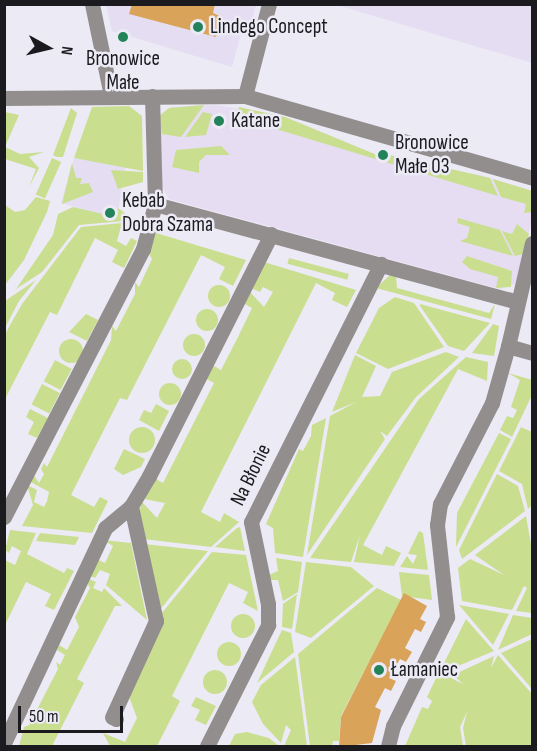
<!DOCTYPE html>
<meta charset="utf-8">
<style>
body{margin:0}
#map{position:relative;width:537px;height:751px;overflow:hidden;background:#eceaf5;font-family:"Sofia Sans Condensed",sans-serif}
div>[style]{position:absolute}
.commercial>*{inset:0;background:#e5def3}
.industrial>*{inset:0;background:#e6ddf2}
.green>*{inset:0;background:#cade90;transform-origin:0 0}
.round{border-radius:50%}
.building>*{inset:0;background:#d9a359}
.minor>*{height:15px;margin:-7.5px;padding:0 7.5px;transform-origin:7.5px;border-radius:7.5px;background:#938e8e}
.dots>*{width:16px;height:16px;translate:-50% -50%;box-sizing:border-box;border:3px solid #eceaf5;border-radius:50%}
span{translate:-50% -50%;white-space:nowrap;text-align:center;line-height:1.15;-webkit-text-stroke:5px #eceaf5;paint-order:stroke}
.poi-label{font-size:21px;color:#1b1a1e}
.left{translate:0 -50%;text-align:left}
.street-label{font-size:21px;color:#1b1a1e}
.frame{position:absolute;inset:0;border:6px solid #1b1a1e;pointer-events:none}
.north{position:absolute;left:18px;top:18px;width:60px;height:60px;-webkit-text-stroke:4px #eceaf5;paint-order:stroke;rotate:98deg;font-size:16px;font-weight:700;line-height:24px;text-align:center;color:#1b1a1e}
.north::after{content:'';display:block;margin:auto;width:21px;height:27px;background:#1b1a1e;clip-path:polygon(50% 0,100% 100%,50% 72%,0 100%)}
.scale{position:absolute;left:18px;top:706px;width:105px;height:27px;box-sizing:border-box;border:3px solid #1b1a1e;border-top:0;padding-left:8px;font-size:18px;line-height:21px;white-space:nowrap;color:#1b1a1e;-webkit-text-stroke:4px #eceaf5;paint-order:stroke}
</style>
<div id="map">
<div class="commercial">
<div style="clip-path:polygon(106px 5px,256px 5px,249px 32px,242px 30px,232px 67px,112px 31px)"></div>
<div style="clip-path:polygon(337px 5px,532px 5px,532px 63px)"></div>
<div style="clip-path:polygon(74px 158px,125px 167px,117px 219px,61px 203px)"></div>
</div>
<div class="industrial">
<div style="clip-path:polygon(216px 105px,285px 117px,389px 160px,480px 175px,530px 190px,532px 220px,515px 284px,500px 289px,169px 199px,161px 185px,159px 116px,171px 107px)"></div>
</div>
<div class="green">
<div style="clip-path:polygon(204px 105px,181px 137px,162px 134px,159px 116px,169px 108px)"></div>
<div style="clip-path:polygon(129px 106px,142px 116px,143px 171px,74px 158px,92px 107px)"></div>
<div style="clip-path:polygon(239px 107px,285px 117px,389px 160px,390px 155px,490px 178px,498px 196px,266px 126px,239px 120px,234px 124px)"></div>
<div style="clip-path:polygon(71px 108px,77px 113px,63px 157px,57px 157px,53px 155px)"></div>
<div style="clip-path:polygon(5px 112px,19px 115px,5px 147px,20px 154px,44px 152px,29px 157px,39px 168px,29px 187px,36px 169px,5px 159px)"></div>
<div style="clip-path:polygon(203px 112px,212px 114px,206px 135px,185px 137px)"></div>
<div style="clip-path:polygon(221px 146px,230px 155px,206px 155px,199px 162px,199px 173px,172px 167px,176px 150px)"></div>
<div style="left:52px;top:158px;width:10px;height:40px;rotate:24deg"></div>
<div style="clip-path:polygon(72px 163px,76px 178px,82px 178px,80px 184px,89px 183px,93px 192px,62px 204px)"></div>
<div style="clip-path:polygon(111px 170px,143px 172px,143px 182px,118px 189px)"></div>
<div style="clip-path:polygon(493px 179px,532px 191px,532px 212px,524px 213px,526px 204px,501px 197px)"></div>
<div style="clip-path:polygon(36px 197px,50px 201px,47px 212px,24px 260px,5px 285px,5px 205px,15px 212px,25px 210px)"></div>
<div style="clip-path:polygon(73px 207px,116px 217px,118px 208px,134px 220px,79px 225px,42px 272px,16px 289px,53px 235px,58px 214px)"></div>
<div style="clip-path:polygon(458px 218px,500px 230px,513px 256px,460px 241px,467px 238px,470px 227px,457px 223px)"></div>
<div style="clip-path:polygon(122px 223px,117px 241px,126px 246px,131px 238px,137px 241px,124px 268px,112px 262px,118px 250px,95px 238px,57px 315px,50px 312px,5px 399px,5px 334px,22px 304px,81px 227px)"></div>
<div style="clip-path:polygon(517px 224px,529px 234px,524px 254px,515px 256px,502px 231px,512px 234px)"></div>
<div style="clip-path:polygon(156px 233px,246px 260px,233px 286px,219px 279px,225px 267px,201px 255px,127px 400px,120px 398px,71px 495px,94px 507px,100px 497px,108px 501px,92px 533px,22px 526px,33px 505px,27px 485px,37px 490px,34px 502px,44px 507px,47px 501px,49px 492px,29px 481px,33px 474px,39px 483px,44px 474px,41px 469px,44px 463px,47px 467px,111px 340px,112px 326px,116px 331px,135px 294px,135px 282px,139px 287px,152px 259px,147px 250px)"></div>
<div style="clip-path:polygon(467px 256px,512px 271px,511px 287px,496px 288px,498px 277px,470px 269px,462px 262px)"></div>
<div style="left:289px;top:258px;width:62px;height:6px;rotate:15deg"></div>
<div style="clip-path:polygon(264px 262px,356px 290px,347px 307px,332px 300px,335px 293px,316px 283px,201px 512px,220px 522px,224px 513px,239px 522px,211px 547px,143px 539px,138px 517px,142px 502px,157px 518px,165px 503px,144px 499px,154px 478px,163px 483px,214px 383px,205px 378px,212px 365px,221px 370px,238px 337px,252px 308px,243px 303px,249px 291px,264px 307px,273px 292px,263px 287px,260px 292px,251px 288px)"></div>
<div style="clip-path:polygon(390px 275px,396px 276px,397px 288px,489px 313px,495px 304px,491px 319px,376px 288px)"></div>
<div style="clip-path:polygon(36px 280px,19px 301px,5px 328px,5px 301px)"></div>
<div class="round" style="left:208px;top:285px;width:22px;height:22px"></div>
<div style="clip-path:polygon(395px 297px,414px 303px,444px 347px,388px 369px,356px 353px,379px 308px)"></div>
<div style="clip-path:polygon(420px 306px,420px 304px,490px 323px,464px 351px,448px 346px)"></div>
<div class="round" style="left:196px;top:309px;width:22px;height:22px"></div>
<div style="clip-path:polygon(86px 314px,98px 320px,87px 341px,69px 332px)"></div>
<div style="clip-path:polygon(493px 324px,499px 326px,494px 356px,472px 353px)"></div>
<div class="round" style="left:183px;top:334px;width:22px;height:22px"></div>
<div class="round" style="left:59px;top:339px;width:24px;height:24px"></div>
<div style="clip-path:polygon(446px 352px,459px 357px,416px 397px,387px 436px,380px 431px,385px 439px,307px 555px,330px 416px,356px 402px,332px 412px,355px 355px,376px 366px,362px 397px,380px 396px,392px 372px)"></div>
<div style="clip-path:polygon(466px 357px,488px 362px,487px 381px,458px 369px,363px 545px,382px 555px,386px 546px,401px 553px,394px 566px,354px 562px,360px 535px,351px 562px,310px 558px,419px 399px)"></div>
<div class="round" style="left:172px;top:359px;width:20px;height:20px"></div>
<div style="left:55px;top:360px;width:19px;height:24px;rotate:28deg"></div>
<div style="clip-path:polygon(508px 373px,532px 380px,532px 395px,512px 437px,500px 430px,507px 416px,513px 418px,517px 410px,511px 407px,520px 380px)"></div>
<div class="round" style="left:159px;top:383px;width:22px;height:22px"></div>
<div style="left:42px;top:384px;width:20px;height:23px;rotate:27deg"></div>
<div style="clip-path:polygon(156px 404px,169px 411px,159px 431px,139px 420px,144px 410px,151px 413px)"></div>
<div style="clip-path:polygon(30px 409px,48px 418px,37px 438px,28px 434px,34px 422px,26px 417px)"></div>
<div style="clip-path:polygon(326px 418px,303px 557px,275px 553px,273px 528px,266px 524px,299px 449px,303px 451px,311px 436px,312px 425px)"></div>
<div style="clip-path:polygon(521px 427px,532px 432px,532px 505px,528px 509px,522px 484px,499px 471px)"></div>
<div class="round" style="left:129px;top:427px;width:26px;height:26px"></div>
<div style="clip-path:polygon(499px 433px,511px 439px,456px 547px,457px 513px)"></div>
<div style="clip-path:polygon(124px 449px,145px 459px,141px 467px,123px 475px,114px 469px)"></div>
<div style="clip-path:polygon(497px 474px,518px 486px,525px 511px,462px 559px,459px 550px)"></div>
<div style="clip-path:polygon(526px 516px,532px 550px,532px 613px,516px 611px,527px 588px,524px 586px,512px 610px,462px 601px,458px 568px,470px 559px,504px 575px,475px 555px)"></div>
<div style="clip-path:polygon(240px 527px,245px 551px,215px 547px,237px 528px)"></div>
<div style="clip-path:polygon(10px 530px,36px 533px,27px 554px,64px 573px,67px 568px,74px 571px,54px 610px,45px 606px,51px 594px,26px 582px,5px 625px,5px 554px,5px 560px,15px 565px,21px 551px,12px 546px,9px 553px,5px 550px)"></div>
<div style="clip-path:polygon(419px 531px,423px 533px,428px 570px,400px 567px,407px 556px,413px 564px,417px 555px,408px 554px)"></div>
<div style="clip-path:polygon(40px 533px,79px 537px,75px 545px,36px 541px)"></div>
<div style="clip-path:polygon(103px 540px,131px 543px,147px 620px,106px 585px,110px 574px,100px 570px,95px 578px,86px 574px,94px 558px,105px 563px,113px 546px)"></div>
<div style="clip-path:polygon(144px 544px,208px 551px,159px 611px)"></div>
<div style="clip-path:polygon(212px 552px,246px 555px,258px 611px,243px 603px,248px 592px,229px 583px,172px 696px,180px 701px,157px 746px,110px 746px,103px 733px,125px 742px,137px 718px,128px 694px,157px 636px,161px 614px)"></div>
<div style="clip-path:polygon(276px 558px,302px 562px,298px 592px,283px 601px,278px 580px,269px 580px,269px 575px,278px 571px)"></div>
<div style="clip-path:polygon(306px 562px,351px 567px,374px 586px,311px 638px,295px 632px)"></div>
<div style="clip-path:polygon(399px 572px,429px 575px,432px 600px,402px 596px)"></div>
<div style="clip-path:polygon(84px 577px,96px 582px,93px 588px,102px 592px,104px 588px,122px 606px,115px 606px,77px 679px,84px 683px,52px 746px,19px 746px,24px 727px,29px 725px,58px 669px,56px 662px,60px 665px,65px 655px,57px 650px,59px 645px,67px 650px,79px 627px,75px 617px,90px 588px)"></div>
<div style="clip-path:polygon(377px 588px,401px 600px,341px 716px,339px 741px,333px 741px,332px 746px,310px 746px,298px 654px)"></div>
<div style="clip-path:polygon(297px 594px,292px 629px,282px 627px,283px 604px)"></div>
<div style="clip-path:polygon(459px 605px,509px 614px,493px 645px)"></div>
<div class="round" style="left:231px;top:614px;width:24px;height:24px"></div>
<div style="clip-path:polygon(513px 615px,532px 618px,532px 634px,498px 650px)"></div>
<div style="clip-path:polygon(466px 619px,494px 651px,446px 671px,441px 669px)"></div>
<div style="clip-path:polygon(282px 630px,291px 633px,294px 652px,257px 683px)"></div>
<div style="clip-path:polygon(532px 639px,532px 689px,501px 653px)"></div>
<div class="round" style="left:217px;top:642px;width:24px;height:24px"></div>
<div style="clip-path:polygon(498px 655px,532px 694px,532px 746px,466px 746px,463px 728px,467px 712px,460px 727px,463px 746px,405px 746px,422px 707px,428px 709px,432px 701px,427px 697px,439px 672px,463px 684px,453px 675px,494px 656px,491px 668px)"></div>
<div style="clip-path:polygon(295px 657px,307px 746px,284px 746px,291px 730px,286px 725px,281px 743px,263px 724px,252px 702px,261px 685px)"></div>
<div class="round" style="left:203px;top:670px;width:24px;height:24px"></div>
<div style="clip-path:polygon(196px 697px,216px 706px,206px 725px,195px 720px,200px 710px,191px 706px)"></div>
<div style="clip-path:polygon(247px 732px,269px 738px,279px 746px,229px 746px,235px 734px)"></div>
</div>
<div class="building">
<div style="clip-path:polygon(132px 4px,215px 4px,213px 13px,222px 17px,216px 37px,129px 14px)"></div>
<div style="clip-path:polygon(404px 593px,427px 606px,420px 619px,426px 622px,421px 632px,415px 629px,405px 648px,412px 652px,406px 662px,400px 659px,389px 678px,396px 681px,391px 691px,385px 688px,375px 707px,381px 710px,372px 743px,339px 747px,341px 717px)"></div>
</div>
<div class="minor">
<div style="left:92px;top:4px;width:94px;rotate:78.3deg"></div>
<div style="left:152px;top:96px;width:108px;rotate:88.4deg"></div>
<div style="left:155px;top:204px;width:375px;rotate:15.1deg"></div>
<div style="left:245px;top:96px;width:95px;rotate:-75.4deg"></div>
<div style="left:4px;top:98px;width:241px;rotate:-0.5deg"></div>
<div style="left:245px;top:96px;width:298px;rotate:15.9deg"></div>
<div style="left:532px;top:243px;width:106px;rotate:103.1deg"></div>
<div style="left:508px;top:346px;width:25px;rotate:16deg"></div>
<div style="left:4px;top:517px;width:302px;rotate:-62.6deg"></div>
<div style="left:143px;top:249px;width:47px;rotate:-75.1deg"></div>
<div style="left:116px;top:719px;width:4px;rotate:-153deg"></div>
<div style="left:112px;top:717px;width:106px;rotate:-65.4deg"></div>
<div style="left:156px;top:621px;width:118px;rotate:-102.3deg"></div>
<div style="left:4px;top:743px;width:238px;rotate:-64.8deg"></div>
<div style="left:105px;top:528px;width:34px;rotate:-40deg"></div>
<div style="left:131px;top:506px;width:35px;rotate:-59deg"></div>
<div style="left:149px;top:476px;width:271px;rotate:-63.2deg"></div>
<div style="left:207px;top:746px;width:136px;rotate:-63.2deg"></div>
<div style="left:268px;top:625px;width:21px;rotate:-90deg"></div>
<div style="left:268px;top:604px;width:84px;rotate:-101.7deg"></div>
<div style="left:251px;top:522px;width:289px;rotate:-63.3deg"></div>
<div style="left:388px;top:746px;width:21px;rotate:-76deg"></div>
<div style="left:393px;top:726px;width:122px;rotate:-63.6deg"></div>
<div style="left:447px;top:617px;width:93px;rotate:-96.2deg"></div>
<div style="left:437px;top:525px;width:21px;rotate:-82deg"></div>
<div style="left:440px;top:504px;width:114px;rotate:-62.8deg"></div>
<div style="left:492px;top:403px;width:59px;rotate:-74.3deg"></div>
</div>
<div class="dots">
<div style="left:198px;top:27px;background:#22835b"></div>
<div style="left:123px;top:37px;background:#22835b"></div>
<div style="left:219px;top:121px;background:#22835b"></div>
<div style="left:383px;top:155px;background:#22835b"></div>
<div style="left:110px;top:213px;background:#22835b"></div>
<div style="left:379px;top:670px;background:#22835b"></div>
</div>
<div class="poi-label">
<span class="left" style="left:210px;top:27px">Lindego Concept</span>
<span style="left:123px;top:71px">Bronowice<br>Małe</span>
<span class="left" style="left:231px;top:121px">Katane</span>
<span class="left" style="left:395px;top:155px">Bronowice<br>Małe 03</span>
<span class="left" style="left:122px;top:213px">Kebab<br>Dobra Szama</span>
<span class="left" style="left:391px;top:670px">Łamaniec</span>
</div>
<div class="street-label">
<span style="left:251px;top:475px;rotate:-64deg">Na Błonie</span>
</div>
<div class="frame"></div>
<div class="north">N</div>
<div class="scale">50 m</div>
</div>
